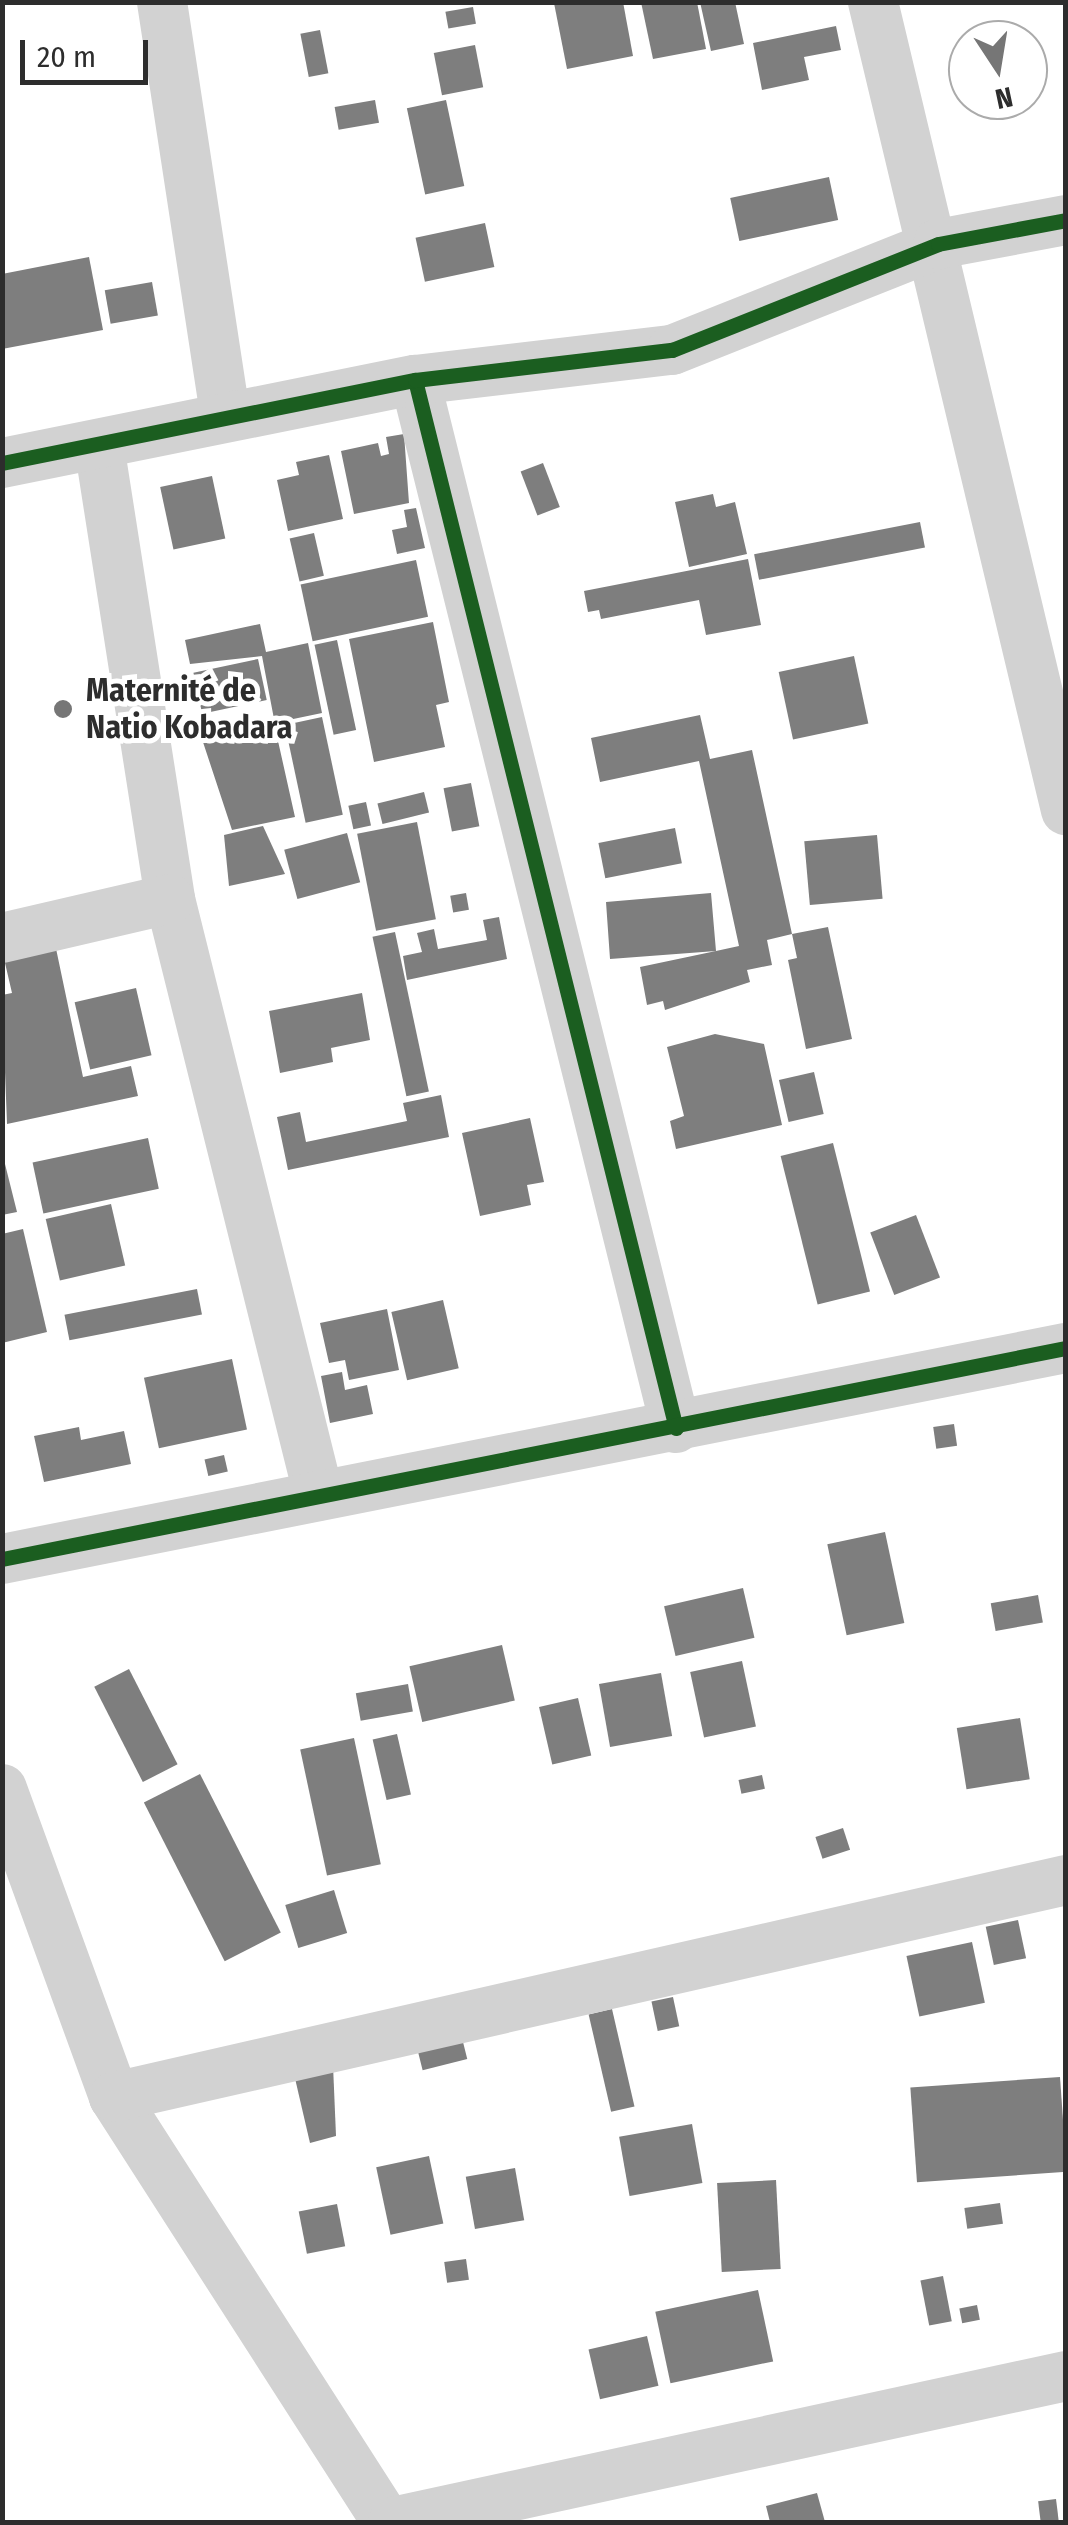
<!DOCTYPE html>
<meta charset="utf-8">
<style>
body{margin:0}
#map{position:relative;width:1068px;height:2525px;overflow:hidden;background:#fff;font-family:"Fira Sans Condensed",sans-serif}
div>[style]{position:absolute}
.building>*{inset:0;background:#7e7e7e;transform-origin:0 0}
.minor>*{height:50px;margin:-25px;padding:0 25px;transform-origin:25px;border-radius:25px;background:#d2d2d2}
.cycleway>*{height:15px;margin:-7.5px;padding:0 7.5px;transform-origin:7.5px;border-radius:7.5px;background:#1b5e20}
.dots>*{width:28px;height:28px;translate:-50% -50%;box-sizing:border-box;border:5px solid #fff;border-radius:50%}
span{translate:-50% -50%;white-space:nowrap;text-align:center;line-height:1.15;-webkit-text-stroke:10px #fff;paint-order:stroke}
.poi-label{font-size:32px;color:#2d2d2d;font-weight:700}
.left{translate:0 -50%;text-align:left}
.frame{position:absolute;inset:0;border:5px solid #2d2d2d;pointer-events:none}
.north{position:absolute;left:948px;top:20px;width:100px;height:100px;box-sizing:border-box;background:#fff;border:2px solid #ababab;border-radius:50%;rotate:168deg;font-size:28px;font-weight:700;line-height:40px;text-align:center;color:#2d2d2d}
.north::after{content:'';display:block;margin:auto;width:35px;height:45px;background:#767676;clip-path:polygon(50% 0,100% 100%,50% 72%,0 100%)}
.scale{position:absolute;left:20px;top:40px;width:128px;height:45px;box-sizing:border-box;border:5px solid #2d2d2d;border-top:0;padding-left:12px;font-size:30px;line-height:35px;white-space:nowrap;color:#2d2d2d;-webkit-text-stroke:8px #fff;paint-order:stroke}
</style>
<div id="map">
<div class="building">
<div style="clip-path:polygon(623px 2px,633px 56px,567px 69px,554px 3px)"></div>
<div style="clip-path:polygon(641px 2px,697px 2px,706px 49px,653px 59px)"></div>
<div style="clip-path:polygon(700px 2px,735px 2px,744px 44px,711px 51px)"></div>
<div style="left:473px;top:7px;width:17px;height:28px;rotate:80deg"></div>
<div style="clip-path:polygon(836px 26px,841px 50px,804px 57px,809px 80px,762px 90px,753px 43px)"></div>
<div style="clip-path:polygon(1013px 28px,1015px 40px,968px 40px,966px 50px,962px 40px)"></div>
<div style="left:320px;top:30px;width:44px;height:20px;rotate:79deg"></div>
<div style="left:475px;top:45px;width:43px;height:42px;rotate:79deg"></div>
<div style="left:375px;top:100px;width:23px;height:41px;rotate:80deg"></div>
<div style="left:446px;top:100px;width:88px;height:40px;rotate:78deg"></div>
<div style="left:829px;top:177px;width:44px;height:101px;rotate:78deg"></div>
<div style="left:485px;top:223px;width:45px;height:71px;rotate:78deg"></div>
<div style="clip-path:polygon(89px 257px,103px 330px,2px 349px,2px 274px)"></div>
<div style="left:152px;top:282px;width:34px;height:48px;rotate:80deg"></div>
<div style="clip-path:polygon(404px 434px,409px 503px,354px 514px,341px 451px,378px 443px,381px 456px,389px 454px,386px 437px)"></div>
<div style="clip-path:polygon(329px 455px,343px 519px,288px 531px,277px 480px,299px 475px,296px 462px)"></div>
<div style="left:543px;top:463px;width:47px;height:24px;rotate:69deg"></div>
<div style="left:212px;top:476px;width:64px;height:53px;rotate:78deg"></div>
<div style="clip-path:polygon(713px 494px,716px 507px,735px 502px,747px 554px,689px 567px,675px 502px)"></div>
<div style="clip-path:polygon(416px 508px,425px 548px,397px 554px,392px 530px,407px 527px,404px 510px)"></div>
<div style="left:920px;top:522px;width:26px;height:169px;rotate:79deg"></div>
<div style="left:314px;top:533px;width:44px;height:25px;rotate:77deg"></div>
<div style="clip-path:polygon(748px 559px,761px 625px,706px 635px,699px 600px,601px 619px,599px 610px,588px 612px,584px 591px)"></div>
<div style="left:416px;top:560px;width:58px;height:118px;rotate:78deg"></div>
<div style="clip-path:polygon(433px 622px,449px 702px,436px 705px,445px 747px,374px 762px,349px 639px)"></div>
<div style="clip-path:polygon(260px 624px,266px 652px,308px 643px,322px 713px,274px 723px,295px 817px,232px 830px,200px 733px,274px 719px,262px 656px,190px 664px,185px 640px)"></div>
<div style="left:337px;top:640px;width:92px;height:23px;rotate:78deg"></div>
<div style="left:854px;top:656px;width:69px;height:77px;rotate:78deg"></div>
<div style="left:258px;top:659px;width:42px;height:66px;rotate:78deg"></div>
<div style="clip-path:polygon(700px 715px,710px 759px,752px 750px,792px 934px,828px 927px,852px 1039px,806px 1049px,788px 960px,797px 958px,792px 934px,767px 940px,772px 965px,747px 970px,750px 982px,665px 1010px,663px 1001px,647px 1005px,640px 967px,716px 951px,610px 959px,606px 902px,711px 893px,716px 951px,739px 946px,699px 761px,600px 782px,591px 738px)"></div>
<div style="left:322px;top:717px;width:100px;height:38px;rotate:78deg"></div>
<div style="left:471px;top:783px;width:44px;height:28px;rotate:79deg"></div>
<div style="left:424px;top:792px;width:21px;height:48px;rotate:76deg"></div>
<div style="left:366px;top:802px;width:24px;height:18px;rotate:78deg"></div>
<div style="left:417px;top:822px;width:99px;height:61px;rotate:79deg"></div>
<div style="clip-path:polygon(263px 826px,285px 874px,229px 886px,224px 835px)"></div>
<div style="left:675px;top:828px;width:36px;height:78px;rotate:79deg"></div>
<div style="left:347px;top:833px;width:51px;height:65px;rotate:75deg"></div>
<div style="left:877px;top:835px;width:64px;height:73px;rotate:85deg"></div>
<div style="left:466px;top:893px;width:17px;height:16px;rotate:80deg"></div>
<div style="clip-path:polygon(499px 917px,507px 959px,407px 980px,403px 956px,422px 952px,417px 933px,434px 929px,438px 949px,487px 940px,483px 920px)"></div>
<div style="left:395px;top:932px;width:163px;height:23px;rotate:78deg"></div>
<div style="clip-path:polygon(54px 939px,83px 1077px,131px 1066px,138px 1096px,7px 1124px,2px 995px,12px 993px,2px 950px)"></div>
<div style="left:136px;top:988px;width:69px;height:63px;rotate:77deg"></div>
<div style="clip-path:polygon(362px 993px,370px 1040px,331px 1048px,333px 1062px,280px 1073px,269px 1011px)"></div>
<div style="clip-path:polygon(715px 1034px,764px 1044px,782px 1125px,676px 1149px,670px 1121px,684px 1116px,667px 1047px)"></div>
<div style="left:814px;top:1072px;width:43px;height:36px;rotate:77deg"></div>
<div style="clip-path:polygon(441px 1095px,449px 1137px,288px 1170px,277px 1117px,300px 1112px,306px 1142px,407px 1121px,403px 1103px)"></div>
<div style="clip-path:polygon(530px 1118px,544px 1182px,527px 1185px,531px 1205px,480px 1216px,462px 1133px)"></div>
<div style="left:148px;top:1138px;width:52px;height:118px;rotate:78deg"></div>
<div style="left:833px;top:1143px;width:153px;height:54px;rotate:76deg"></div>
<div style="clip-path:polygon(2px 1152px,17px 1212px,2px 1215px)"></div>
<div style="left:111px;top:1204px;width:63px;height:67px;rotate:77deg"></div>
<div style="left:916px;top:1215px;width:67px;height:49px;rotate:69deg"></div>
<div style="clip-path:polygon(23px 1229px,47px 1332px,2px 1343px,2px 1234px)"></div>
<div style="left:197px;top:1289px;width:26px;height:135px;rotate:79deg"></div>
<div style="left:443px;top:1300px;width:70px;height:53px;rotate:77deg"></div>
<div style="clip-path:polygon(387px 1309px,399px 1370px,349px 1380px,345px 1360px,329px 1363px,320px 1323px)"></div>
<div style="left:232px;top:1359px;width:72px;height:90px;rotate:78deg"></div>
<div style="clip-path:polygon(342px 1372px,345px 1390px,367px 1385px,373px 1414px,330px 1423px,321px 1376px)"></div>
<div style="left:954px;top:1424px;width:22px;height:21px;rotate:82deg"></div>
<div style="clip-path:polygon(79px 1427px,81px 1440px,124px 1431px,131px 1464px,44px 1482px,34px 1436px)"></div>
<div style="left:224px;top:1455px;width:17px;height:20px;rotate:77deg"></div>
<div style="left:885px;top:1532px;width:93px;height:59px;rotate:78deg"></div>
<div style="left:743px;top:1588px;width:51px;height:81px;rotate:77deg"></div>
<div style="left:1038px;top:1595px;width:28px;height:48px;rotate:80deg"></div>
<div style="left:502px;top:1645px;width:57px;height:95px;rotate:77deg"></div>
<div style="left:742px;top:1661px;width:67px;height:53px;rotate:78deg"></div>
<div style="left:129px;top:1669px;width:107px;height:39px;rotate:63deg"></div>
<div style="left:661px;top:1673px;width:64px;height:63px;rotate:80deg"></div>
<div style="left:408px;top:1684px;width:28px;height:53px;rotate:80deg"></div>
<div style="left:578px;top:1698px;width:59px;height:40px;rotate:77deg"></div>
<div style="left:1020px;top:1718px;width:62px;height:64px;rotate:81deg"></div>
<div style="left:397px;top:1734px;width:62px;height:25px;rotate:77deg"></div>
<div style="left:354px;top:1738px;width:129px;height:55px;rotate:78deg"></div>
<div style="left:200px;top:1774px;width:178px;height:63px;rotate:63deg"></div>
<div style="left:762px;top:1775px;width:14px;height:24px;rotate:78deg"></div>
<div style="left:843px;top:1828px;width:23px;height:29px;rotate:72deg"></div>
<div style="left:334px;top:1890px;width:45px;height:51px;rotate:73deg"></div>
<div style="left:1018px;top:1920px;width:39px;height:33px;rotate:78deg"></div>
<div style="left:972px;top:1942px;width:62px;height:67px;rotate:78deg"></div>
<div style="left:673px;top:1997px;width:30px;height:22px;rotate:78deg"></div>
<div style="left:612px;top:2009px;width:100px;height:24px;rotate:77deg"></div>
<div style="left:460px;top:2030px;width:30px;height:46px;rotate:76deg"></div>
<div style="clip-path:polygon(333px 2065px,336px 2136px,310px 2143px,294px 2074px)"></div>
<div style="left:1060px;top:2077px;width:95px;height:150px;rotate:86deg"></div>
<div style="left:692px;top:2124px;width:60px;height:74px;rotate:80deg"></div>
<div style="left:429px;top:2156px;width:69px;height:54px;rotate:78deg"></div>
<div style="left:515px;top:2168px;width:53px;height:50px;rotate:80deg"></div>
<div style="left:776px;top:2180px;width:89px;height:59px;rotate:87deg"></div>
<div style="left:1000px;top:2203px;width:21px;height:36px;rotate:82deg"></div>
<div style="left:337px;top:2204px;width:43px;height:39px;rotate:79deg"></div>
<div style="left:466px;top:2259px;width:21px;height:22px;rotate:82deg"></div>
<div style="left:943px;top:2276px;width:46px;height:23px;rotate:79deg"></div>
<div style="left:758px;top:2290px;width:73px;height:105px;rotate:78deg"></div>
<div style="left:977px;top:2305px;width:15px;height:18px;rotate:79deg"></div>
<div style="left:647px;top:2336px;width:51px;height:60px;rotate:77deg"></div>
<div style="clip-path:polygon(817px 2493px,825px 2522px,770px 2522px,766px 2506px)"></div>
<div style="left:1056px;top:2499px;width:23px;height:18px;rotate:83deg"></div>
</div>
<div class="minor">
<div style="left:162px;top:2px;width:418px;rotate:81.3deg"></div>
<div style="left:873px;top:2px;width:831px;rotate:76.57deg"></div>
<div style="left:415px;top:380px;width:1080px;rotate:76.02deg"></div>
<div style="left:99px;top:445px;width:460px;rotate:81.1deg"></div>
<div style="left:170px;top:899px;width:615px;rotate:75.99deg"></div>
<div style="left:2px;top:463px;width:421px;rotate:-11.4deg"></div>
<div style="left:415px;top:380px;width:259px;rotate:-6.7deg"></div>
<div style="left:672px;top:350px;width:286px;rotate:-21.7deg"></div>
<div style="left:938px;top:244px;width:130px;rotate:-10.6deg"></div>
<div style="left:2px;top:938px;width:172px;rotate:-13.1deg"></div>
<div style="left:2px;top:1559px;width:1085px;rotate:-11.22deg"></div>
<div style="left:2px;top:1789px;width:328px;rotate:70deg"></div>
<div style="left:114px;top:2097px;width:505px;rotate:57.29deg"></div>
<div style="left:114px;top:2097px;width:976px;rotate:-12.84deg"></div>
<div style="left:393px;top:2522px;width:689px;rotate:-12.24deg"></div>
</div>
<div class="cycleway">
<div style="left:415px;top:380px;width:1080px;rotate:76.02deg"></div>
<div style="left:2px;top:463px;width:421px;rotate:-11.4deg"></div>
<div style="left:415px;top:380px;width:259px;rotate:-6.7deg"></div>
<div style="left:672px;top:350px;width:286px;rotate:-21.7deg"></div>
<div style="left:938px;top:244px;width:130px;rotate:-10.6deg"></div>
<div style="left:2px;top:1559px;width:1085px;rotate:-11.22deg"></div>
</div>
<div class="dots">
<div style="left:63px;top:709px;background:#767676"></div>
</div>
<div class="poi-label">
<span class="left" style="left:86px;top:709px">Maternité de<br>Natio Kobadara</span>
</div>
<div class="frame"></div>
<div class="north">N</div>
<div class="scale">20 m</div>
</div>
